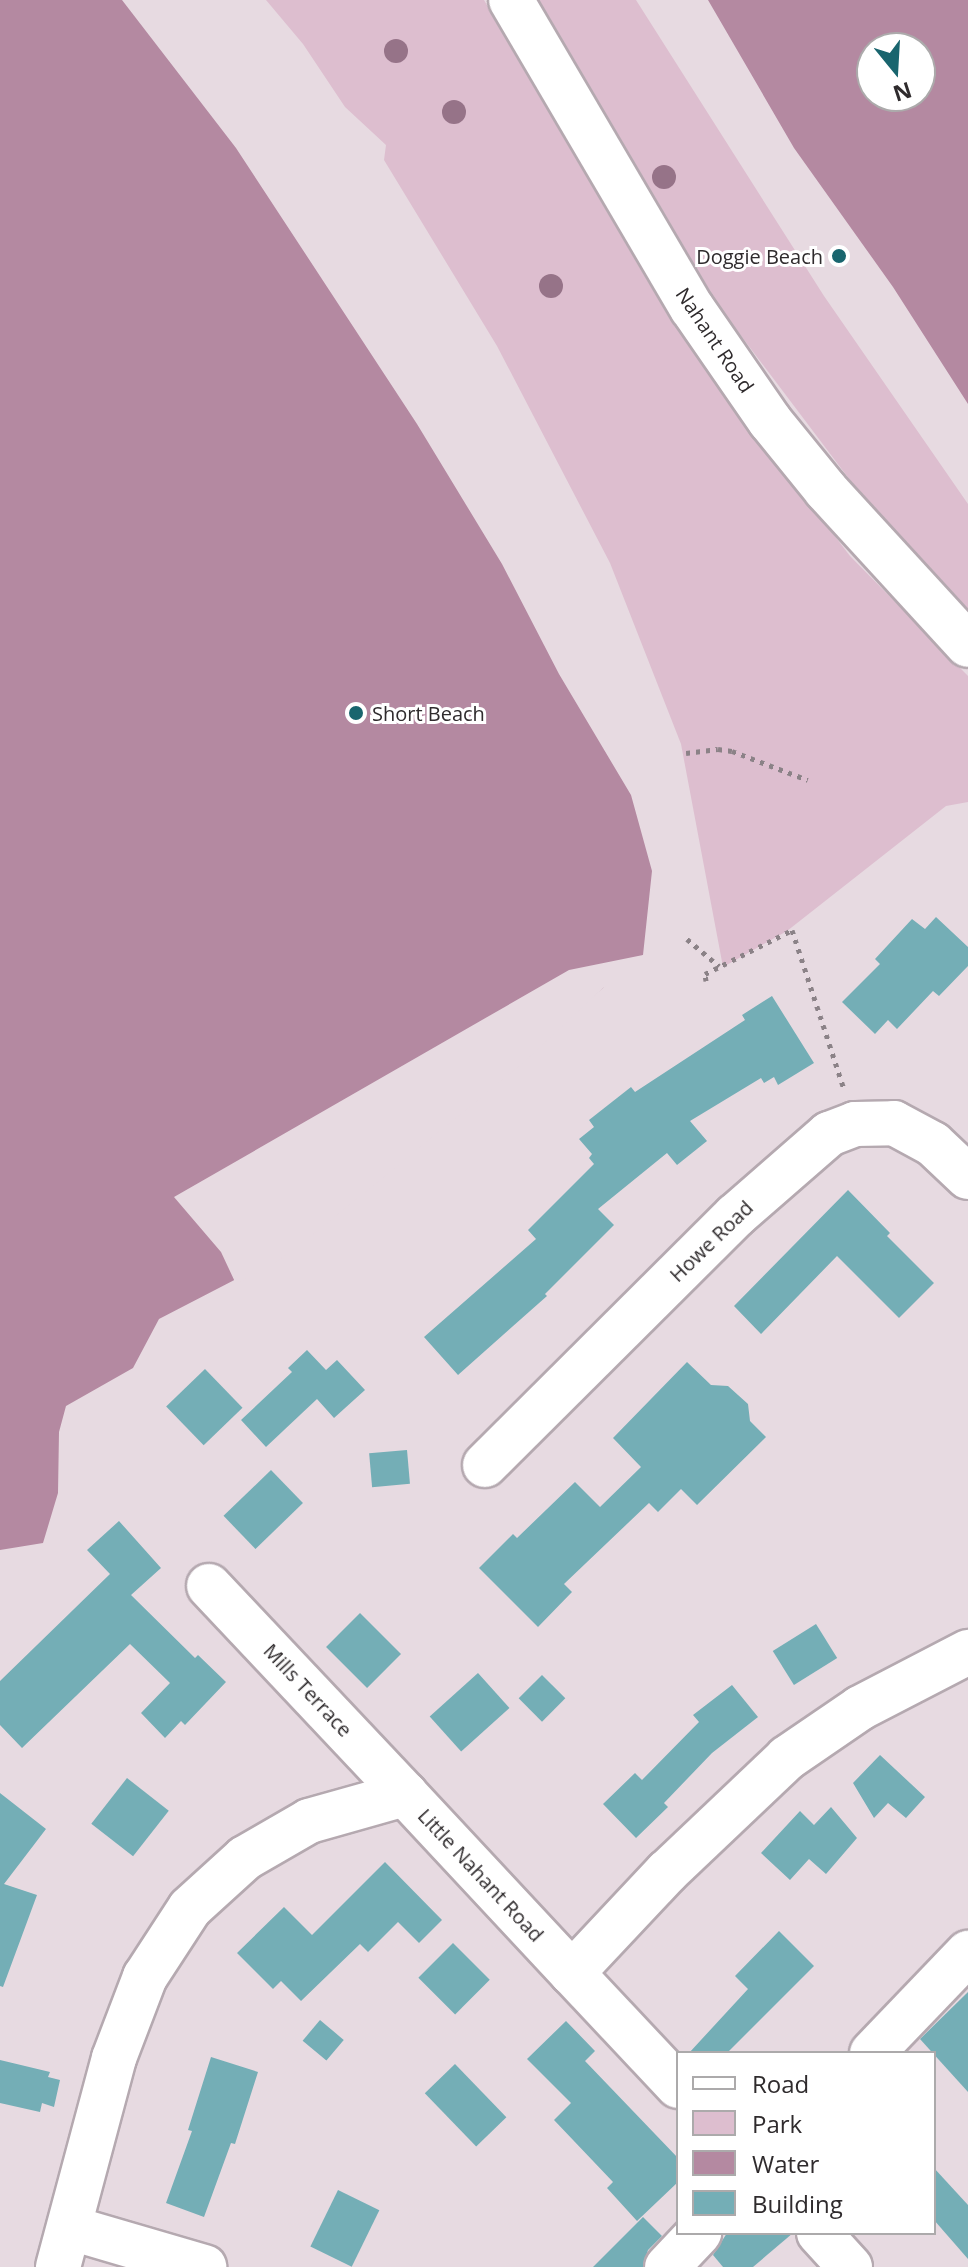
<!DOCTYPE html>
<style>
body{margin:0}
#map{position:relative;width:968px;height:2267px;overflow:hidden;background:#e7dae1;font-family:"Open Sans",sans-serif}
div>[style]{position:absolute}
.green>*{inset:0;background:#ddbecf}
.water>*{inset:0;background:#b489a1}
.pier>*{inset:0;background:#e7dae1}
.building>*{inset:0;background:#74aeb6;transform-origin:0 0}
.path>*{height:5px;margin-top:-2.5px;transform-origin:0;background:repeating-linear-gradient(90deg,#8b8287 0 4px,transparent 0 10px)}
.roads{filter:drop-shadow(2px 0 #b5a9b0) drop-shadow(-2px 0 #b5a9b0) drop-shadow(0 2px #b5a9b0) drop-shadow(0 -2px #b5a9b0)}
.minor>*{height:44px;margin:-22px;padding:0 22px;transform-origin:22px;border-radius:22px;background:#fff}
.major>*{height:44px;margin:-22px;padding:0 22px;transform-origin:22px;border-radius:22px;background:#fff}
.trees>*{width:24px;height:24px;margin:-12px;border-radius:50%;background:#967388}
.dots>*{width:22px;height:22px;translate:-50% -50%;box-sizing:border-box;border:4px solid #fff;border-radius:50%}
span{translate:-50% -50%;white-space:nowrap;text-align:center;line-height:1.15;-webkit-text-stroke:6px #fff;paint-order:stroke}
.poi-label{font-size:20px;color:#2f2b2d}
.right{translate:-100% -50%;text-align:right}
.left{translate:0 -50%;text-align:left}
.street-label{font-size:20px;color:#2f2b2d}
.legend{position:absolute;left:676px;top:2051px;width:260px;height:184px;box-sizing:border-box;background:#fff;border:2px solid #acaaab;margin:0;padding:10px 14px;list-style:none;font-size:24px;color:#2f2b2d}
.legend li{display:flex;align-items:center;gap:16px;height:40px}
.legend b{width:40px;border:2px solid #acaaab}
.north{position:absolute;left:856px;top:32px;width:80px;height:80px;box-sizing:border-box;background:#fff;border:2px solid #acaaab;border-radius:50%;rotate:162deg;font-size:22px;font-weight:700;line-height:32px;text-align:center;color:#2f2b2d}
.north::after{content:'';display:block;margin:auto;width:28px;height:36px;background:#19656e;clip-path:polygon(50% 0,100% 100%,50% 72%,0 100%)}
</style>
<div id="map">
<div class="green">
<div style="clip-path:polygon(266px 0,484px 0,653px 290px,711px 374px,850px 556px,968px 676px,968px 802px,946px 806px,787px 931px,723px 967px,681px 744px,610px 563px,497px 346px,384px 160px,386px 145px,345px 107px,303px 44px)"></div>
<div style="clip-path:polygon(537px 0,636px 0,824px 296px,968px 504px,968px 613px,868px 504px,717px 304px,659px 212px)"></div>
</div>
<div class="water">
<div style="clip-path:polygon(0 0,122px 0,236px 148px,417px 424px,502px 564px,559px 674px,631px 795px,652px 871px,643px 955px,273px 1260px,159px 1319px,133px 1368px,66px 1406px,59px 1432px,58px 1493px,43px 1543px,0 1550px)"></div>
<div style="clip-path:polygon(evenodd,708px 0,968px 0,968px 404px,893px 287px,794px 148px,708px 0,872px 48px,920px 48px,920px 96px,872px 96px,872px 48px)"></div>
</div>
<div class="pier">
<div style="clip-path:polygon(643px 955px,647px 957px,617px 982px,603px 988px,522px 1064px,320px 1229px,275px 1263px,236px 1284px,221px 1252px,174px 1197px,569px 970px)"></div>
</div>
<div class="building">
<div style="clip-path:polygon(936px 917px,968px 947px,968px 966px,939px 996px,933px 991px,897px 1029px,888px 1020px,875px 1034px,842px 1002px,880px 964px,875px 959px,912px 919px,925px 929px)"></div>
<div style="clip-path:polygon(772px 996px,814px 1063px,778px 1085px,774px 1077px,764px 1083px,761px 1078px,690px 1121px,707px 1141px,677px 1165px,667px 1153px,598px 1209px,614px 1225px,545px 1294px,547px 1296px,458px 1375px,424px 1337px,536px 1239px,528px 1230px,594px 1164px,589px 1158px,592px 1154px,579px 1139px,594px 1127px,589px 1120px,631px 1087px,635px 1092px,745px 1020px,742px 1015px)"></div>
<div style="clip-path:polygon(848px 1190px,890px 1233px,887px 1236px,934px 1283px,899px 1318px,837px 1256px,761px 1334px,734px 1306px)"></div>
<div style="clip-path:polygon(307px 1350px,326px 1370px,337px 1360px,365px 1390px,334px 1418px,317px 1399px,266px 1447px,241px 1420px,292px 1372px,288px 1368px)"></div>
<div style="clip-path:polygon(687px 1362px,711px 1385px,728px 1386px,748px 1404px,750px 1421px,766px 1437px,697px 1505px,681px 1489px,658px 1512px,649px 1503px,564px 1584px,572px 1592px,538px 1627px,479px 1568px,513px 1534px,517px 1538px,575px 1482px,600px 1507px,641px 1467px,613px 1438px)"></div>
<div style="left:205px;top:1369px;width:54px;height:54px;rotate:46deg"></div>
<div style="left:407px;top:1450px;width:34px;height:38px;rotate:85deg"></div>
<div style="left:271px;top:1470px;width:46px;height:66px;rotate:46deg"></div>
<div style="clip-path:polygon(119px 1521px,161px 1568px,131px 1595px,195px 1658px,198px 1655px,226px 1682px,185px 1725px,181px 1721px,165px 1738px,141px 1713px,170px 1683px,130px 1644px,22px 1748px,0 1725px,0 1681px,110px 1574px,87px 1550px)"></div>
<div style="left:360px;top:1613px;width:58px;height:48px;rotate:45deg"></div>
<div style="left:816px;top:1624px;width:40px;height:51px;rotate:58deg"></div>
<div style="left:478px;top:1673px;width:47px;height:65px;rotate:48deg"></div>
<div style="left:542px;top:1675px;width:33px;height:33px;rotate:45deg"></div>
<div style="clip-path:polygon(732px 1685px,758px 1717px,712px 1753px,664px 1803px,668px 1807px,636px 1838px,603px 1804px,635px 1773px,642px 1780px,699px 1722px,693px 1715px)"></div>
<div style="clip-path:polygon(880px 1755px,925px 1797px,906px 1818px,888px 1803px,874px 1818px,853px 1783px)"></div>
<div style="left:127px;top:1778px;width:53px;height:58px;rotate:38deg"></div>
<div style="clip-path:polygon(0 1793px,46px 1829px,4px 1884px,37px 1895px,3px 1987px,0 1986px)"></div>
<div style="clip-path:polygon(831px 1807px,857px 1838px,826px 1874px,809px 1859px,790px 1880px,761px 1853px,800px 1811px,814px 1825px)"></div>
<div style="clip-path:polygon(385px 1862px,442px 1920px,419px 1943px,398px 1922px,368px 1952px,360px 1944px,301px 2001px,281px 1981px,273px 1989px,237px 1953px,284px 1907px,312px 1935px)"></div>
<div style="clip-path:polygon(779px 1931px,814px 1966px,727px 2053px,689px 2053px,748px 1989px,735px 1976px)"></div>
<div style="left:453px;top:1943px;width:52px;height:49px;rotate:45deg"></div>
<div style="clip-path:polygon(968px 1992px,968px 2092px,920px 2039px)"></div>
<div style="left:320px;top:2020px;width:31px;height:27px;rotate:40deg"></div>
<div style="clip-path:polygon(566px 2021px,595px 2051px,585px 2061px,678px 2158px,678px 2182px,637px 2221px,607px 2188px,613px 2182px,554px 2120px,571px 2103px,527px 2059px)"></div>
<div style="clip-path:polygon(211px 2057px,258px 2072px,235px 2144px,231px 2143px,204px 2217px,166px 2203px,192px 2131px,188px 2130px)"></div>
<div style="clip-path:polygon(0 2060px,50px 2072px,48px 2077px,60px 2080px,54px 2107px,42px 2103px,40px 2112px,0 2103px)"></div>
<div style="left:455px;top:2064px;width:74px;height:42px;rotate:46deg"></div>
<div style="clip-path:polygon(934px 2168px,968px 2205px,968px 2259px,934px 2220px)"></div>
<div style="left:338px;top:2190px;width:46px;height:63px;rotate:26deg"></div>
<div style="clip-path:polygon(643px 2217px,662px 2236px,648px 2250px,643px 2267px,593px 2267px)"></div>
<div style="clip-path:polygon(727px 2233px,793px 2233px,753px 2267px,723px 2267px,713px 2255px)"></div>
</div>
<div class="path">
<div style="left:686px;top:753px;width:32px;rotate:-7deg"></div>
<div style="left:718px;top:749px;width:14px;rotate:8deg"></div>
<div style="left:732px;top:751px;width:81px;rotate:20.9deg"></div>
<div style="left:687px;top:939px;width:42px;rotate:40.2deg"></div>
<div style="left:706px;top:981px;width:7px;rotate:-98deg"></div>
<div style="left:705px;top:974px;width:97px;rotate:-26.8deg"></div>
<div style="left:792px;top:930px;width:167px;rotate:71.9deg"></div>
</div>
<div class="roads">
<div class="minor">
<div style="left:485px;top:1465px;width:353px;rotate:-44.9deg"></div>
<div style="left:735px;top:1216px;width:125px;rotate:-41.1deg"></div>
<div style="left:829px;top:1134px;width:28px;rotate:-21deg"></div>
<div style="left:855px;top:1124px;width:39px;rotate:-1deg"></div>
<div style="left:894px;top:1123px;width:44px;rotate:28.3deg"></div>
<div style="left:933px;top:1144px;width:48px;rotate:43.3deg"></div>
<div style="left:209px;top:1586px;width:286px;rotate:46.7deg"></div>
<div style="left:572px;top:1973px;width:155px;rotate:46.8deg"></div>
<div style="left:872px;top:2053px;width:139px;rotate:-46.2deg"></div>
<div style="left:71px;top:2228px;width:139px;rotate:16.3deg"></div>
<div style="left:819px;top:2233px;width:46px;rotate:47.6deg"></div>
<div style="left:58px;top:2267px;width:216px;rotate:-75deg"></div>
<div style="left:114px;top:2058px;width:87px;rotate:-69.1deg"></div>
<div style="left:145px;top:1977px;width:82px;rotate:-56.9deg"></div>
<div style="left:190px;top:1908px;width:74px;rotate:-42.3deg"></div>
<div style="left:245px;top:1858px;width:74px;rotate:-30deg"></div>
<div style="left:309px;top:1821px;width:100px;rotate:-15.7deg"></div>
<div style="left:405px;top:1794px;width:245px;rotate:47deg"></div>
<div style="left:572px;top:1973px;width:139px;rotate:-46.8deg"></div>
<div style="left:667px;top:1872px;width:166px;rotate:-43.5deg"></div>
<div style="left:787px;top:1758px;width:88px;rotate:-34.4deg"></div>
<div style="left:860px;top:1708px;width:122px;rotate:-27.4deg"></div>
<div style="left:667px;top:2267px;width:47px;rotate:-46.7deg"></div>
</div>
<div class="major">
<div style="left:511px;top:0;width:357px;rotate:59.6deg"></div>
<div style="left:692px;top:308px;width:137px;rotate:55.4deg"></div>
<div style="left:770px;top:421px;width:89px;rotate:50.9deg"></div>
<div style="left:826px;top:490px;width:210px;rotate:47.5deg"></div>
</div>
</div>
<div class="trees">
<div style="left:396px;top:51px"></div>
<div style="left:454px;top:112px"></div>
<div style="left:664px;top:177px"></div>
<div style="left:551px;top:286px"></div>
</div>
<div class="dots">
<div style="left:839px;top:256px;background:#19656e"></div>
<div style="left:356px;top:713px;background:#19656e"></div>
</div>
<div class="poi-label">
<span class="right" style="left:823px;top:256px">Doggie Beach</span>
<span class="left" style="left:372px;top:713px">Short Beach</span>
</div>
<div class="street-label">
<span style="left:715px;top:340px;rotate:56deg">Nahant Road</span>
<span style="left:711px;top:1241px;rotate:-44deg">Howe Road</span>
<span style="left:308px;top:1690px;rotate:47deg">Mills Terrace</span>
<span style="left:481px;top:1875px;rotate:47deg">Little Nahant Road</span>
</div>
<ul class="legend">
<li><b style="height:10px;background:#fff"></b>Road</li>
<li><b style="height:22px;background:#ddbecf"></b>Park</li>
<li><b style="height:22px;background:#b489a1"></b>Water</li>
<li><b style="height:22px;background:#74aeb6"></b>Building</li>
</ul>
<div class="north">N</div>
</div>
